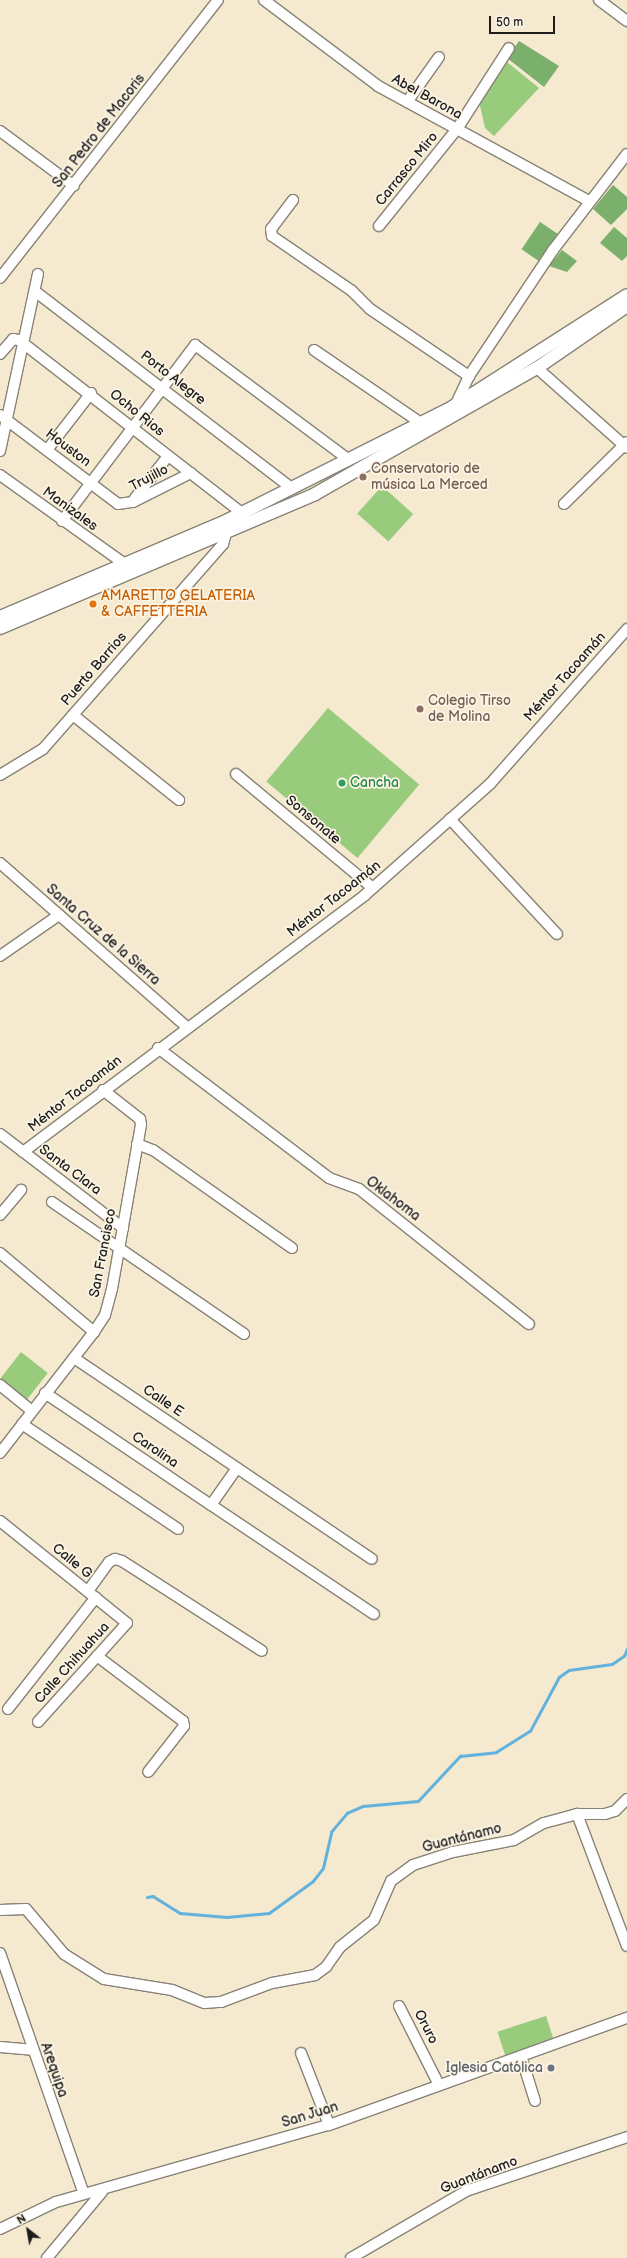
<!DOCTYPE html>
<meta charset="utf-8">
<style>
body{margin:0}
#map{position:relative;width:627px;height:2258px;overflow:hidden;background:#f5e9cf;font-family:"Balsamiq Sans",sans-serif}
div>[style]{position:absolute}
.green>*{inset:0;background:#98cb7c;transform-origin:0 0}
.forest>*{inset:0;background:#7aaf6c;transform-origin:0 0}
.stream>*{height:2.5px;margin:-1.25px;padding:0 1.25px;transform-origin:1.25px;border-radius:1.25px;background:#62b2dd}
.roads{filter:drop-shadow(1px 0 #888276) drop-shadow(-1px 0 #888276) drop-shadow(0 1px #888276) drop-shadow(0 -1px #888276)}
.minor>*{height:10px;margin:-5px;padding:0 5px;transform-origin:5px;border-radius:5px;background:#fff}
.tertiary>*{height:12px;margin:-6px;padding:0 6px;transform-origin:6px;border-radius:6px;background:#fff}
.dots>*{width:11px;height:11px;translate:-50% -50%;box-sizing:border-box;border:2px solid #fcf5e5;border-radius:50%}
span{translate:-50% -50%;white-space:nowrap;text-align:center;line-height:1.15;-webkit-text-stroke:3.5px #fcf5e5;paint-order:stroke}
.street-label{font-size:14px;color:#1c1c1c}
.education-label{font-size:14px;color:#785e54}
.left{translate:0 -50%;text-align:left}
.food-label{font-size:14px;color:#c56008}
.leisure-label{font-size:14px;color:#27864d}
.worship-label{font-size:14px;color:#5b616d}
.right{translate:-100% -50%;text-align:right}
.north{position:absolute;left:8px;top:2210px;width:40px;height:40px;-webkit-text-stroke:3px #fcf5e5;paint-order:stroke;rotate:329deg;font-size:11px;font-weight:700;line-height:16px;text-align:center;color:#1c1c1c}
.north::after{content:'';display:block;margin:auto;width:14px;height:18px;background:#1c1c1c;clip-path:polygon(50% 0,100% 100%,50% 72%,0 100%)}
.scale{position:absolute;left:489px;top:16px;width:66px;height:18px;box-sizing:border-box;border:2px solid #1c1c1c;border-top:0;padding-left:5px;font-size:12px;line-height:14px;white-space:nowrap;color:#1c1c1c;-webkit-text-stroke:3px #fcf5e5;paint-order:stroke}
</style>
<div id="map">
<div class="green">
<div style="clip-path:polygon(507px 62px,539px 88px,494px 136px,485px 128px,478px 97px)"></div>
<div style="left:382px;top:486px;width:42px;height:37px;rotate:42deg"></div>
<div style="left:328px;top:708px;width:119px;height:96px;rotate:40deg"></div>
<div style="left:21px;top:1352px;width:34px;height:35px;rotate:38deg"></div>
<div style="left:546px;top:2016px;width:25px;height:51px;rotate:72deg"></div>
</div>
<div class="forest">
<div style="clip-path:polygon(519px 41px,559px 66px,544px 87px,507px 58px)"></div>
<div style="clip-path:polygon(613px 185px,627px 197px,627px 209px,611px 225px,593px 209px)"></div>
<div style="left:540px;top:222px;width:23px;height:33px;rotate:34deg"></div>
<div style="clip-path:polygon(614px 227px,627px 238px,627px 256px,622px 261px,600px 243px)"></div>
<div style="clip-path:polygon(562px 250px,577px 261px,567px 272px,549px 266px)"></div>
</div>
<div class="stream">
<div style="left:147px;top:1897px;width:6px;rotate:-9deg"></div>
<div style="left:153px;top:1896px;width:32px;rotate:32deg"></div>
<div style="left:180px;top:1913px;width:47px;rotate:4.9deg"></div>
<div style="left:227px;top:1917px;width:42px;rotate:-5.4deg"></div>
<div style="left:269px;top:1913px;width:54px;rotate:-36deg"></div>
<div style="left:313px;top:1881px;width:16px;rotate:-52deg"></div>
<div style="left:323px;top:1868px;width:37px;rotate:-77deg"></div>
<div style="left:331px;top:1832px;width:25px;rotate:-50deg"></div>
<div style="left:347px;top:1813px;width:17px;rotate:-24deg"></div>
<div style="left:363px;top:1806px;width:55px;rotate:-5.2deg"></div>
<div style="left:418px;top:1801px;width:62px;rotate:-47deg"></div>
<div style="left:460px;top:1756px;width:36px;rotate:-6deg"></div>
<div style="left:496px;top:1752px;width:40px;rotate:-32deg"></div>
<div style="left:530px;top:1731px;width:61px;rotate:-61.8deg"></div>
<div style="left:559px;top:1677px;width:12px;rotate:-35deg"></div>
<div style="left:569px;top:1670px;width:43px;rotate:-7.9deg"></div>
<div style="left:612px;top:1664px;width:14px;rotate:-34deg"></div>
<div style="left:624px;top:1656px;width:8px;rotate:-67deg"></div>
</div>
<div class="roads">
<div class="minor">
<div style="left:264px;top:0;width:143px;rotate:37deg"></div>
<div style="left:378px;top:86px;width:240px;rotate:28.6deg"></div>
<div style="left:599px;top:0;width:35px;rotate:37deg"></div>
<div style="left:407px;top:102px;width:55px;rotate:-54.6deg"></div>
<div style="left:0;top:131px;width:92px;rotate:36.6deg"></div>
<div style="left:293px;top:200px;width:36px;rotate:127deg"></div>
<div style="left:271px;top:229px;width:7px;rotate:82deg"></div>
<div style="left:272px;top:236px;width:97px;rotate:34.5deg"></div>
<div style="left:352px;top:291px;width:25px;rotate:45deg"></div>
<div style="left:370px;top:309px;width:120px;rotate:34.1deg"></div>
<div style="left:469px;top:376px;width:29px;rotate:115deg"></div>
<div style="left:379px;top:226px;width:124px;rotate:-51.2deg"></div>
<div style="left:457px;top:129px;width:96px;rotate:-57.3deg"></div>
<div style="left:0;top:278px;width:353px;rotate:-51.9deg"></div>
<div style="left:36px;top:292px;width:322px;rotate:37.5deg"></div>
<div style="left:314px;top:350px;width:130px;rotate:34.3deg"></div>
<div style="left:0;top:354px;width:20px;rotate:-49deg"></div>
<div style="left:13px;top:339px;width:6px;rotate:9deg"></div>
<div style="left:19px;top:340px;width:282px;rotate:37.8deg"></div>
<div style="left:537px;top:368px;width:120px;rotate:41.6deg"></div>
<div style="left:469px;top:376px;width:151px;rotate:-56.3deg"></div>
<div style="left:553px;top:250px;width:121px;rotate:-52.4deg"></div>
<div style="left:0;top:415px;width:148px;rotate:37deg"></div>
<div style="left:118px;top:504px;width:15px;rotate:-8deg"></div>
<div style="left:133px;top:502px;width:65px;rotate:-26.6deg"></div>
<div style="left:47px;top:450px;width:72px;rotate:-52.3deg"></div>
<div style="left:0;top:451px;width:181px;rotate:-77.9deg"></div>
<div style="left:0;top:475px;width:153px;rotate:35.5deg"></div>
<div style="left:135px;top:498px;width:53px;rotate:-51.8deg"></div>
<div style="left:564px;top:504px;width:88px;rotate:-44.5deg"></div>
<div style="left:62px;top:521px;width:221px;rotate:-52.9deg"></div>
<div style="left:195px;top:345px;width:191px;rotate:36.7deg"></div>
<div style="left:73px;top:715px;width:136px;rotate:38.7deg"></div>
<div style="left:236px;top:774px;width:178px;rotate:39.8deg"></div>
<div style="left:0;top:775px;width:50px;rotate:-31.2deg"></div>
<div style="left:43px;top:749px;width:273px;rotate:-48.7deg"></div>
<div style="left:223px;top:544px;width:19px;rotate:-74deg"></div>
<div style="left:450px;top:819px;width:157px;rotate:47.1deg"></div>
<div style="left:0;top:863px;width:249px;rotate:41.3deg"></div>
<div style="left:0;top:956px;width:72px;rotate:-34.8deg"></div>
<div style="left:158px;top:1048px;width:215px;rotate:37.2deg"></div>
<div style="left:329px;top:1178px;width:32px;rotate:20deg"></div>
<div style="left:359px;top:1189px;width:217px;rotate:38.5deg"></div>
<div style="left:0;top:1134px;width:155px;rotate:37.4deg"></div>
<div style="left:137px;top:1144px;width:17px;rotate:21deg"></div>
<div style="left:153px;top:1150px;width:170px;rotate:35.2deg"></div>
<div style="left:23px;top:1152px;width:428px;rotate:-36.9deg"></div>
<div style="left:365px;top:895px;width:167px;rotate:-41.6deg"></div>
<div style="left:490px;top:784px;width:207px;rotate:-48.5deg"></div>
<div style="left:52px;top:1202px;width:233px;rotate:34.5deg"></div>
<div style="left:0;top:1215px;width:33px;rotate:-50deg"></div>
<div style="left:0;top:1253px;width:123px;rotate:40deg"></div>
<div style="left:74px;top:1358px;width:359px;rotate:34deg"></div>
<div style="left:0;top:1385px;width:41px;rotate:39.1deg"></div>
<div style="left:45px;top:1393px;width:200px;rotate:34deg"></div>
<div style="left:211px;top:1505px;width:45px;rotate:-54.9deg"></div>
<div style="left:22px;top:1424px;width:188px;rotate:33.9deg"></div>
<div style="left:0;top:1453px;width:153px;rotate:-52.2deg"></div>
<div style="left:94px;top:1332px;width:20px;rotate:-57deg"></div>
<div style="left:105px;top:1315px;width:27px;rotate:-75deg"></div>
<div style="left:112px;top:1289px;width:167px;rotate:-80deg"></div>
<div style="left:141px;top:1125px;width:6px;rotate:-99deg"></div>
<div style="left:140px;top:1119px;width:47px;rotate:-141.9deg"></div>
<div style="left:211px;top:1505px;width:196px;rotate:33.8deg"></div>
<div style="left:0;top:1521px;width:163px;rotate:38.8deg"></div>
<div style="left:127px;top:1623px;width:133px;rotate:132deg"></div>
<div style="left:88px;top:1591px;width:36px;rotate:-54deg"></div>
<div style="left:109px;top:1562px;width:7px;rotate:-27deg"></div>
<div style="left:115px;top:1559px;width:7px;rotate:16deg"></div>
<div style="left:122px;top:1561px;width:166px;rotate:32.7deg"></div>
<div style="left:97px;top:1656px;width:108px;rotate:37.1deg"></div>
<div style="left:183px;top:1721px;width:5px;rotate:79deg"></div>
<div style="left:184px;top:1726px;width:58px;rotate:128deg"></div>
<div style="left:8px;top:1709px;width:142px;rotate:-51.8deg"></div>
<div style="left:577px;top:1814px;width:141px;rotate:69.3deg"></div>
<div style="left:0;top:1910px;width:26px;rotate:-2deg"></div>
<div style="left:26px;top:1909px;width:59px;rotate:49.8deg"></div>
<div style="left:64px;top:1954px;width:47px;rotate:32deg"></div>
<div style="left:104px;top:1979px;width:69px;rotate:9.2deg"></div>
<div style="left:172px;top:1990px;width:35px;rotate:22deg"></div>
<div style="left:205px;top:2003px;width:16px;rotate:-4deg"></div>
<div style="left:221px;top:2002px;width:54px;rotate:-20.4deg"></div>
<div style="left:272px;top:1983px;width:44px;rotate:-10.5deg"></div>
<div style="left:315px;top:1975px;width:14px;rotate:-36deg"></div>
<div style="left:326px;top:1967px;width:24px;rotate:-55deg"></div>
<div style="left:340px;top:1947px;width:43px;rotate:-38.5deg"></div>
<div style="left:374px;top:1920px;width:43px;rotate:-66.4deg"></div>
<div style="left:391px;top:1881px;width:27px;rotate:-36deg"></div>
<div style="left:413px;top:1865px;width:42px;rotate:-18deg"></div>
<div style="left:453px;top:1852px;width:62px;rotate:-11.1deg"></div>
<div style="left:514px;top:1840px;width:34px;rotate:-30deg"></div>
<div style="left:544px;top:1823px;width:34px;rotate:-15deg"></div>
<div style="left:577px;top:1814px;width:28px"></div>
<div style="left:605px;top:1814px;width:10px;rotate:-17deg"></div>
<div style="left:615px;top:1811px;width:17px;rotate:-45deg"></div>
<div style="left:0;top:1953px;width:255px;rotate:70.8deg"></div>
<div style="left:399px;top:2006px;width:86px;rotate:63.1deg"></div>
<div style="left:0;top:2047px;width:32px;rotate:5deg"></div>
<div style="left:301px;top:2053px;width:77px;rotate:68.7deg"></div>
<div style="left:521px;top:2056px;width:47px;rotate:72.7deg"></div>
<div style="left:0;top:2229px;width:62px;rotate:-25.7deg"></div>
<div style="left:56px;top:2202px;width:284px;rotate:-15.8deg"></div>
<div style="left:329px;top:2125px;width:317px;rotate:-19.8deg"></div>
<div style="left:47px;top:2258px;width:86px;rotate:-50.2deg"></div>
<div style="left:351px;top:2258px;width:133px;rotate:-30.2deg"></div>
<div style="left:466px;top:2191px;width:170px;rotate:-18.5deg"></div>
</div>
<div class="tertiary">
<div style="left:0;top:617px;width:248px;rotate:-23deg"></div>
<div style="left:228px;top:520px;width:247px;rotate:-26.7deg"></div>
<div style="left:449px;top:409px;width:211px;rotate:-32.6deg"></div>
<div style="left:0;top:628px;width:342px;rotate:-23deg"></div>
<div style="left:315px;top:494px;width:255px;rotate:-29.6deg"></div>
<div style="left:537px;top:368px;width:109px;rotate:-34.6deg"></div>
</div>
</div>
<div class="dots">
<div style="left:363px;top:477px;background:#8d6e63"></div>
<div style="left:93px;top:604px;background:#e8710a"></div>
<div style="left:420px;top:709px;background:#8d6e63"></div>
<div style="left:342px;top:783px;background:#2e9e5b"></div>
<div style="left:551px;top:2068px;background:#6b7280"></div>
</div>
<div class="street-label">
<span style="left:427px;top:97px;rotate:29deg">Abel Barona</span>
<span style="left:99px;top:131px;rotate:-52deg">San Pedro de Macoris</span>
<span style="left:407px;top:169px;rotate:-51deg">Carrasco Miro</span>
<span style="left:173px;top:378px;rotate:38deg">Porto Alegre</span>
<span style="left:137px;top:413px;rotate:39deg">Ocho Rios</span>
<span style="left:68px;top:448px;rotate:37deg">Houston</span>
<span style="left:149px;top:478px;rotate:-27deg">Trujillo</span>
<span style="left:70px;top:509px;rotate:36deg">Manizales</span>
<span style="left:94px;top:669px;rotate:-49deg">Puerto Barrios</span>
<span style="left:565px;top:677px;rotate:-48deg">Méntor Tacoamán</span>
<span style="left:313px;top:820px;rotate:40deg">Sonsonate</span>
<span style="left:334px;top:899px;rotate:-38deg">Méntor Tacoamán</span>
<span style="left:103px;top:935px;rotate:41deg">Santa Cruz de la Sierra</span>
<span style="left:75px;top:1094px;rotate:-38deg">Méntor Tacoamán</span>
<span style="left:70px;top:1170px;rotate:37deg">Santa Clara</span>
<span style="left:393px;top:1199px;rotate:37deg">Oklahoma</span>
<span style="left:103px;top:1253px;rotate:-79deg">San Francisco</span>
<span style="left:163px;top:1401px;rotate:34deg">Calle E</span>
<span style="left:155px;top:1450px;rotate:34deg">Carolina</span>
<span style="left:72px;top:1561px;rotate:39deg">Calle G</span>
<span style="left:72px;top:1663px;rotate:-48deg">Calle Chihuahua</span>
<span style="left:462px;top:1838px;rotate:-14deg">Guantánamo</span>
<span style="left:426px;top:2027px;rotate:63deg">Oruro</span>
<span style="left:54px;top:2070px;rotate:71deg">Arequipa</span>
<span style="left:310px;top:2115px;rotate:-17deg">San Juan</span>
<span style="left:479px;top:2175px;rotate:-21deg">Guantánamo</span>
</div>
<div class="education-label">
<span class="left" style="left:371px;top:477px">Conservatorio de<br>música La Merced</span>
<span class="left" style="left:428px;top:709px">Colegio Tirso<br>de Molina</span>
</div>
<div class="food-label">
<span class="left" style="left:101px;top:604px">AMARETTO GELATERIA<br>&amp; CAFFETTERIA</span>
</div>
<div class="leisure-label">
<span class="left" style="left:350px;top:783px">Cancha</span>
</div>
<div class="worship-label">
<span class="right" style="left:543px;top:2068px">Iglesia Católica</span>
</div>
<div class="north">N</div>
<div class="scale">50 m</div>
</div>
